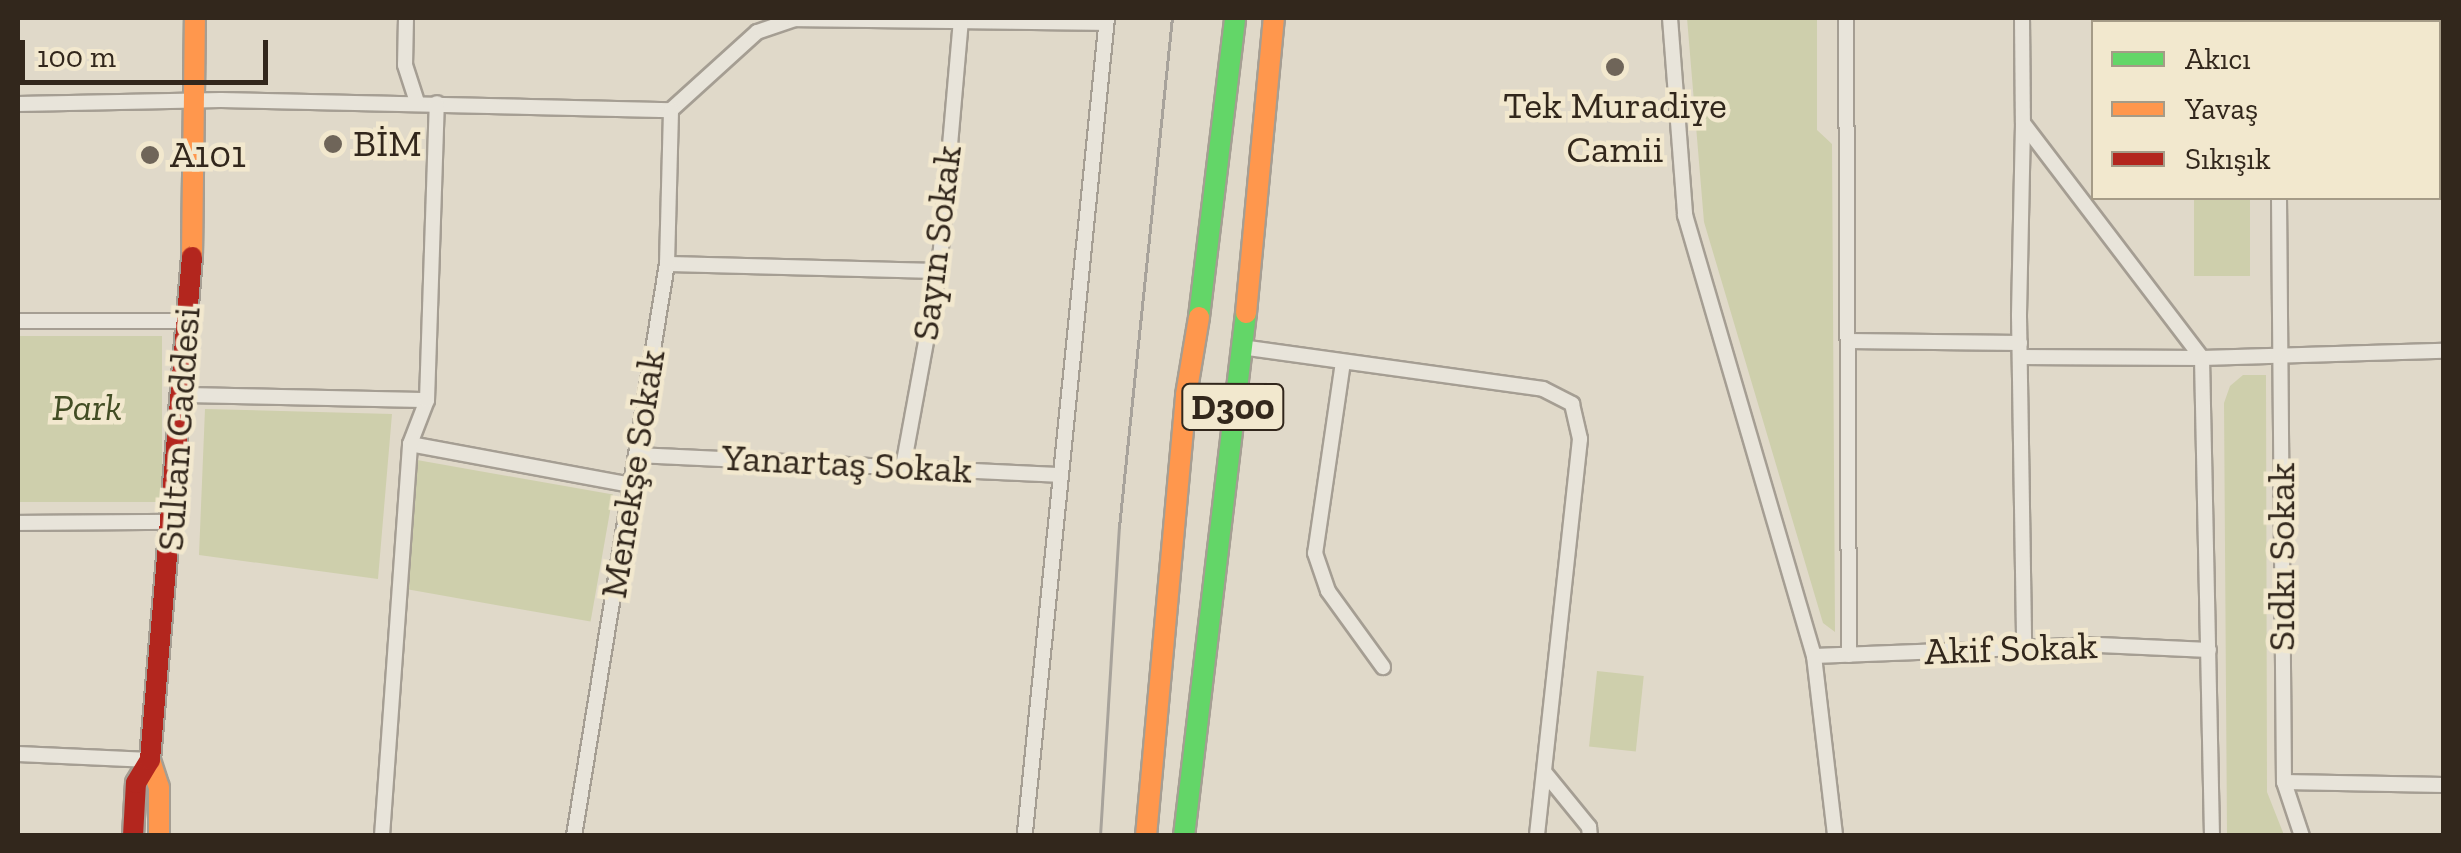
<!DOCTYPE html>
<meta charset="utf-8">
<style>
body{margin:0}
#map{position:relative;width:2461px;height:853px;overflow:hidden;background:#e0d9c9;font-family:"Zilla Slab",serif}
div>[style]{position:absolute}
.green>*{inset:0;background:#cecfac;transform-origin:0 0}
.roads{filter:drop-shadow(2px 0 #a59e93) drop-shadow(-2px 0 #a59e93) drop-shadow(0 2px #a59e93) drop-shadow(0 -2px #a59e93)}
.street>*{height:14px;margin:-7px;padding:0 7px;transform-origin:7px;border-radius:7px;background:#e8e4da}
.fast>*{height:20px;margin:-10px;padding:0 10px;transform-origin:10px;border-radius:10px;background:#63d668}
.slow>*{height:20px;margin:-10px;padding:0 10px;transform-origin:10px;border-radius:10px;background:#ff974d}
.jam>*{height:20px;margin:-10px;padding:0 10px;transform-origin:10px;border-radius:10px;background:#b3261e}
.tram>*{height:2.5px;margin:-1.25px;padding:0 1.25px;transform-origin:1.25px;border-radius:1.25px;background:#a8a39b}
.dots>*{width:28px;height:28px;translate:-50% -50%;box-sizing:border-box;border:5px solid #f2e8ce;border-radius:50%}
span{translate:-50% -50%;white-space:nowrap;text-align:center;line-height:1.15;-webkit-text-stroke:9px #f2e8ce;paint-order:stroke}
.shield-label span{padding:2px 8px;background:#f2e8ce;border:2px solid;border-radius:8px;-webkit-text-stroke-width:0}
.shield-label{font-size:35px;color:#32271c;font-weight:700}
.poi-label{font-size:38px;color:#32271c}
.left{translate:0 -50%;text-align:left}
.street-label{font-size:38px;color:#32271c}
.park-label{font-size:38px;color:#424d24;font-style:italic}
.frame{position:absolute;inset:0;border:20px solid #32271c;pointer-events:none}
.legend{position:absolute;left:2091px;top:20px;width:350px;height:180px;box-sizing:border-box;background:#f2e8ce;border:2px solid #a59b87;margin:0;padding:12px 18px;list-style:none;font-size:30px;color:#32271c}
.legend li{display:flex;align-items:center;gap:20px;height:50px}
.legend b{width:50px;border:2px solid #a59b87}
.scale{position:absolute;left:20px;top:40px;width:248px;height:45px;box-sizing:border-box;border:5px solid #32271c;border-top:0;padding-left:12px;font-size:30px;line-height:35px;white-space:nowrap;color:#32271c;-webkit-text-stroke:8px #f2e8ce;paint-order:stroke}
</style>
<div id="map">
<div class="green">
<div style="clip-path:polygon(1687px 18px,1817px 18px,1817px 130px,1832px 144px,1835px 632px,1823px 623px,1704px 222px)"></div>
<div style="left:2194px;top:198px;width:56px;height:78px"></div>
<div style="left:18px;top:336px;width:144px;height:166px"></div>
<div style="clip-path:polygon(2243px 375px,2266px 375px,2267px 792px,2284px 835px,2227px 835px,2224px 403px,2230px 386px)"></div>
<div style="clip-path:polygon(205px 409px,392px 414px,378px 579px,199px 555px)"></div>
<div style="left:417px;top:460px;width:199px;height:129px;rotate:10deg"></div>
<div style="left:1597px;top:671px;width:47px;height:76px;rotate:6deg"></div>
</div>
<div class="roads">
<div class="street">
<div style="left:406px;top:18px;width:47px;rotate:91.2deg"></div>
<div style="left:405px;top:65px;width:40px;rotate:72deg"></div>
<div style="left:1670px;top:18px;width:198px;rotate:85.6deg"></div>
<div style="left:1685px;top:215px;width:459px;rotate:73.7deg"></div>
<div style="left:1814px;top:656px;width:181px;rotate:83.3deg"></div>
<div style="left:1846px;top:18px;width:637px;rotate:89.73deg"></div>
<div style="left:2022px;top:18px;width:105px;rotate:89.5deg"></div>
<div style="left:2023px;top:123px;width:295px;rotate:52.7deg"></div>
<div style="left:2202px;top:358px;width:478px;rotate:88.8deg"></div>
<div style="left:2277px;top:18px;width:4px;rotate:90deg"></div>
<div style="left:18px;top:104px;width:203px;rotate:-1.1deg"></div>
<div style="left:221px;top:100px;width:450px;rotate:1.3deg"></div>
<div style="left:671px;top:110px;width:116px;rotate:-42.2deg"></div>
<div style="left:757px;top:32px;width:39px;rotate:-19deg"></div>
<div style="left:794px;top:19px;width:312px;rotate:0.7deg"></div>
<div style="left:2438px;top:110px;width:6px;rotate:-9deg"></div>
<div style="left:2023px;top:124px;width:192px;rotate:91.2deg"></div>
<div style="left:2019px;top:316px;width:332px;rotate:89.1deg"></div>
<div style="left:2279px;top:198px;width:584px;rotate:89.51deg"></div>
<div style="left:2284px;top:782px;width:57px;rotate:71.6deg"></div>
<div style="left:667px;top:264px;width:272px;rotate:1.5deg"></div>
<div style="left:18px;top:321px;width:169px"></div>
<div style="left:1848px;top:341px;width:172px;rotate:0.7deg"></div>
<div style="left:1241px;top:347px;width:305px;rotate:7.9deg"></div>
<div style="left:1543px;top:389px;width:33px;rotate:27deg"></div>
<div style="left:1572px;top:404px;width:36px;rotate:77deg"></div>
<div style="left:1580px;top:439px;width:399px;rotate:96.2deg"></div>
<div style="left:2020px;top:357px;width:182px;rotate:0.3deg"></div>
<div style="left:2202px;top:358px;width:242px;rotate:-1.7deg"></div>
<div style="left:1343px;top:362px;width:193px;rotate:98.3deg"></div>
<div style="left:1315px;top:553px;width:40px;rotate:71.1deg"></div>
<div style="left:1328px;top:591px;width:94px;rotate:54.1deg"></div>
<div style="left:182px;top:395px;width:245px;rotate:1.2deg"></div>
<div style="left:410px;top:444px;width:225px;rotate:10.5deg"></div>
<div style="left:636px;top:455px;width:422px;rotate:2.7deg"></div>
<div style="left:903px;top:467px;width:199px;rotate:-79.6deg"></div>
<div style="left:939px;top:271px;width:254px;rotate:-85deg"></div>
<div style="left:18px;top:523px;width:155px;rotate:-0.4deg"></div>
<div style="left:1814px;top:656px;width:285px;rotate:-2.2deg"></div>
<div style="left:2099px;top:645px;width:110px;rotate:2.6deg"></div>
<div style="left:18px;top:754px;width:132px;rotate:2.6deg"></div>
<div style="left:1545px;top:773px;width:70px;rotate:50.8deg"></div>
<div style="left:1589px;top:827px;width:9px;rotate:84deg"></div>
<div style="left:2284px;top:782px;width:160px;rotate:1.1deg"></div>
<div style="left:1025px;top:832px;width:818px;rotate:-84.25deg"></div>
<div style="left:382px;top:836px;width:393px;rotate:-85.9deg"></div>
<div style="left:410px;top:444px;width:47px;rotate:-68.9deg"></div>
<div style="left:427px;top:400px;width:297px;rotate:-88.1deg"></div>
<div style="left:574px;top:836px;width:580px;rotate:-80.77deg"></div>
<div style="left:667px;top:264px;width:154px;rotate:-88.5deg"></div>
</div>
<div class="fast">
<div style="left:1199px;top:317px;width:301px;rotate:-83.1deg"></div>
<div style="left:1184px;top:836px;width:527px;rotate:-83.24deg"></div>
</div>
<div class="slow">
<div style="left:192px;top:257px;width:239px;rotate:-89.3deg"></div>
<div style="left:1246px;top:313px;width:296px;rotate:-84.6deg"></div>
<div style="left:150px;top:760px;width:28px;rotate:72deg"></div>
<div style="left:159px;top:787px;width:49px;rotate:90deg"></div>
<div style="left:1146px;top:836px;width:443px;rotate:-84.8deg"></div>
<div style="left:1186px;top:395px;width:79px;rotate:-80.5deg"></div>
</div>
<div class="jam">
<div style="left:133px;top:836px;width:53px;rotate:-86.8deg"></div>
<div style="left:136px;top:783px;width:27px;rotate:-59deg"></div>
<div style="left:150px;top:760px;width:505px;rotate:-85.23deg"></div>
</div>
</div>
<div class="tram">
<div style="left:1100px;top:836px;width:310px;rotate:-86.5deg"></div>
<div style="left:1119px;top:527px;width:512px;rotate:-84.06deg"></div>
</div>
<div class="dots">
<div style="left:1615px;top:67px;background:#6f6559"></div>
<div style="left:333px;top:144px;background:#6f6559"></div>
<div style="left:150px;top:155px;background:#6f6559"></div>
</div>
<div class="shield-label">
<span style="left:1233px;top:407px">D300</span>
</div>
<div class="poi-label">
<span style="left:1615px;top:128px">Tek Muradiye<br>Camii</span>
<span class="left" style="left:353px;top:144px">BİM</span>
<span class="left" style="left:170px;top:155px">A101</span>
</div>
<div class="street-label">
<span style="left:937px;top:243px;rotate:-83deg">Sayın Sokak</span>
<span style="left:179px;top:429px;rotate:-86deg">Sultan Caddesi</span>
<span style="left:847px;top:464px;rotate:3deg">Yanartaş Sokak</span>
<span style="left:633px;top:474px;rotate:-81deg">Menekşe Sokak</span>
<span style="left:2282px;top:557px;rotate:-90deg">Sıdkı Sokak</span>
<span style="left:2011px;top:649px;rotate:-2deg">Akif Sokak</span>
</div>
<div class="park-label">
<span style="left:87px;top:408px">Park</span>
</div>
<div class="frame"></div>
<ul class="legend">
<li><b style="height:12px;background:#63d668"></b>Akıcı</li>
<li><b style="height:12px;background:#ff974d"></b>Yavaş</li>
<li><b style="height:12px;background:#b3261e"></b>Sıkışık</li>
</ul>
<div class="scale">100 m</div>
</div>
